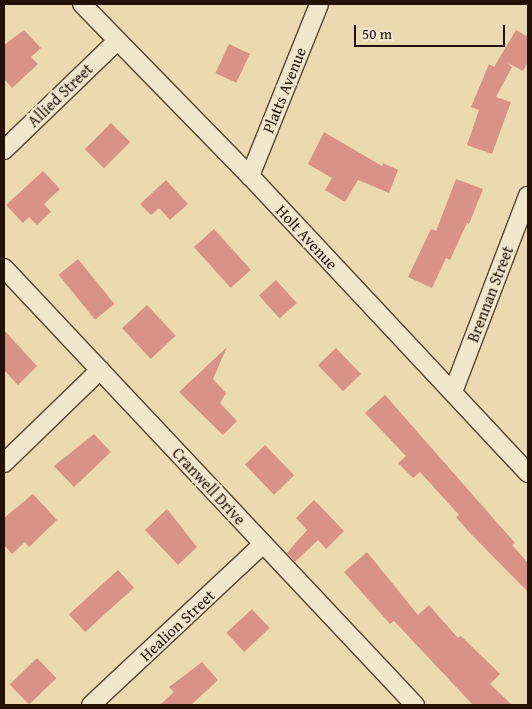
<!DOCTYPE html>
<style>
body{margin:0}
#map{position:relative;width:532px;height:709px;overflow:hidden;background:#ebd9b1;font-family:"Gentium Book Plus",serif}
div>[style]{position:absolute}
.building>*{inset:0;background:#d99385;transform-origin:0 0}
.roads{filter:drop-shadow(1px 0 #564432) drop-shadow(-1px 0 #564432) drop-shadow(0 1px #564432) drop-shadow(0 -1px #564432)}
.street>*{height:18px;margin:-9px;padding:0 9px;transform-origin:9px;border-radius:9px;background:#f2e6cc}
span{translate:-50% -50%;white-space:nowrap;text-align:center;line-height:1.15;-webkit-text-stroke:5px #f2e6cc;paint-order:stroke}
.street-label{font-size:16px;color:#241208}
.frame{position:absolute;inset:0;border:5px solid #241208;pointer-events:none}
.scale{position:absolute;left:354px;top:25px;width:151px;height:22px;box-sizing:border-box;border:2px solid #241208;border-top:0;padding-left:6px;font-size:15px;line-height:18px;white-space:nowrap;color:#241208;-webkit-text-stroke:4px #f2e6cc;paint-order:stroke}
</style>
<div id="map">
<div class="building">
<div style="clip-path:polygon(24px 30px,41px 48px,31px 57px,38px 64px,12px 88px,4px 79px,4px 45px)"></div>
<div style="clip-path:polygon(516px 30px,528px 37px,528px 62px,523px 71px,508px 63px,512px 67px,496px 97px,511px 102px,492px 154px,467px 145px,479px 110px,471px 107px,489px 64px,494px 67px)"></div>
<div style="left:229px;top:44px;width:23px;height:32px;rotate:25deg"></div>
<div style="left:111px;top:123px;width:27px;height:37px;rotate:45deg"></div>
<div style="clip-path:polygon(324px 132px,382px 166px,383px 163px,398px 170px,389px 193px,358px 180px,345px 202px,325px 190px,332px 178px,308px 164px)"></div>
<div style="clip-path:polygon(43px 171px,60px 189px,44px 204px,51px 212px,37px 225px,29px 217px,23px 223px,6px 205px)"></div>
<div style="clip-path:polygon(456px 179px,483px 189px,469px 224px,467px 223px,450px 260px,446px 258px,432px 288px,408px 277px,431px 229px,436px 231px)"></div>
<div style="clip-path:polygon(166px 180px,188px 204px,170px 220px,159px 208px,151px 215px,140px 204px)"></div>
<div style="left:214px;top:229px;width:55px;height:27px;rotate:48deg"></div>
<div style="left:78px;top:259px;width:58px;height:25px;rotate:51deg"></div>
<div style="left:276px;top:280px;width:31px;height:23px;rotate:48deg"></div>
<div style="left:147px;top:305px;width:42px;height:34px;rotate:47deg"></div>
<div style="clip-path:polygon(4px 330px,37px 366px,18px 385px,4px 370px)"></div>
<div style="clip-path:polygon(227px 347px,213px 379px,226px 393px,220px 403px,237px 421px,223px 435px,179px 392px)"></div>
<div style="left:336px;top:348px;width:36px;height:25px;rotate:46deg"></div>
<div style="clip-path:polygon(385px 395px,515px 543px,512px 545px,528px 563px,528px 592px,468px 531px,456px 517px,459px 515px,420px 472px,413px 478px,398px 463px,406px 456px,365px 413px)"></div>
<div style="clip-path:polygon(94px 434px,111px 452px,74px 487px,54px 466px)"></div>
<div style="left:265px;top:445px;width:42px;height:28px;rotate:46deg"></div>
<div style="clip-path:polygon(33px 494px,57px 520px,29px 547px,25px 542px,12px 554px,4px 545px,4px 518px)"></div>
<div style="clip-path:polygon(314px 500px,344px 531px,326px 549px,318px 540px,295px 562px,287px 553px,307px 530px,296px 518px)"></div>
<div style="clip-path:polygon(167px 509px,197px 547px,178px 565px,145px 530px)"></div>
<div style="clip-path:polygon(367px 552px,418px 615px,429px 605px,458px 638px,461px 636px,500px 674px,490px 684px,512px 705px,473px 705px,394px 621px,390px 624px,344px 572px)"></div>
<div style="left:118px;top:570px;width:24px;height:66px;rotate:48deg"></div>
<div style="left:252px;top:609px;width:26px;height:35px;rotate:47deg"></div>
<div style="left:37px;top:658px;width:28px;height:38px;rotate:46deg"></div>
<div style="clip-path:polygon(202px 662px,218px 680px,191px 705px,160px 705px,174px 692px,169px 687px)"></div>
</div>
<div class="roads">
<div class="street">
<div style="left:82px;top:4px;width:240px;rotate:45.7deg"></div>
<div style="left:250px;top:176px;width:407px;rotate:46.9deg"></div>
<div style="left:4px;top:150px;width:157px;rotate:-44deg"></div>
<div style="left:250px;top:176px;width:185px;rotate:-68.1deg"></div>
<div style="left:4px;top:268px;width:600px;rotate:46.76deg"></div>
<div style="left:453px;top:392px;width:210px;rotate:-69.1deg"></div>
<div style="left:4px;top:463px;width:134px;rotate:-44.1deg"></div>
<div style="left:91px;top:705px;width:236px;rotate:-43.1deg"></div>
</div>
</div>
<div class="street-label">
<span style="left:284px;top:90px;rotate:-68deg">Platts Avenue</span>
<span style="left:60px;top:95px;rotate:-44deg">Allied Street</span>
<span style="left:307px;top:237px;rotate:47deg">Holt Avenue</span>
<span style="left:490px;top:294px;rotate:-69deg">Brennan Street</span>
<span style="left:209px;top:486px;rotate:47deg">Cranwell Drive</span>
<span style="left:177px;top:625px;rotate:-43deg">Healion Street</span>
</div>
<div class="frame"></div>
<div class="scale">50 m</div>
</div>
